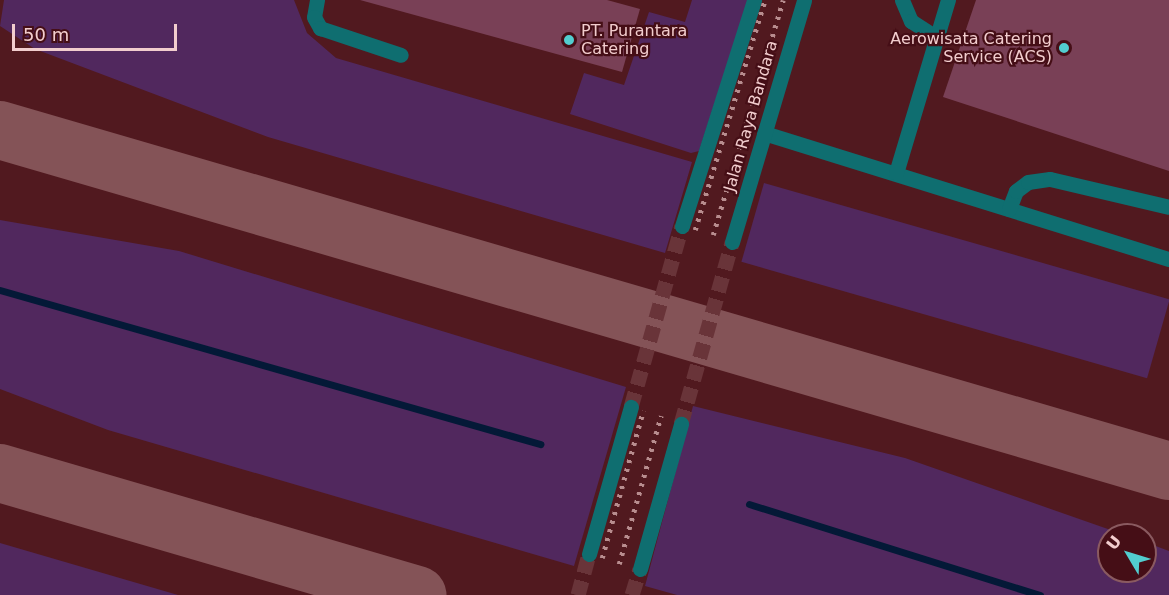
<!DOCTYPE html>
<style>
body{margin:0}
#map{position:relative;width:1169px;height:595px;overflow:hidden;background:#51191f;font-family:"DejaVu Sans",sans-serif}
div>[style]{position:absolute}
.green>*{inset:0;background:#51285e;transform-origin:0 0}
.stream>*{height:7px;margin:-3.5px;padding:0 3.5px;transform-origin:3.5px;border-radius:3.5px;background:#041937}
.taxiway>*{height:58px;margin:-29px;padding:0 29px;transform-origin:29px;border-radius:29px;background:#845357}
.building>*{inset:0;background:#794056}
.minor-tunnel>*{height:15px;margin-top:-7.5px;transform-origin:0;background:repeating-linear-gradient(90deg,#693439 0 15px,transparent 0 23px)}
.minor>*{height:15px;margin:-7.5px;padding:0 7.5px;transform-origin:7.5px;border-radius:7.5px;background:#0f6e70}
.rail>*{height:4.5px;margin-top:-2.25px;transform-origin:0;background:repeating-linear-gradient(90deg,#b88d8f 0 3px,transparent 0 9px)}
.dots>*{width:16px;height:16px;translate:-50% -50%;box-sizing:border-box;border:3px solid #450e16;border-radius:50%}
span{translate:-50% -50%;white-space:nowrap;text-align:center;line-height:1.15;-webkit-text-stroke:4.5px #450e16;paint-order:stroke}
.poi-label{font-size:16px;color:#f2cdce}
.left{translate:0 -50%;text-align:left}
.right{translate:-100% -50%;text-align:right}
.street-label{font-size:16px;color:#f2cdce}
.north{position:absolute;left:1097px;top:523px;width:60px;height:60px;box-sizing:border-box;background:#450e16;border:2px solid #8a5a60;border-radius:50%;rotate:308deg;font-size:16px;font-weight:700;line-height:24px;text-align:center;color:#f2cdce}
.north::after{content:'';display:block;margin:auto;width:21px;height:27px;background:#52cdcf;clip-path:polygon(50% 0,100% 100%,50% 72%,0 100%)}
.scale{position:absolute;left:12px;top:24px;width:165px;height:27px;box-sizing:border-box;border:3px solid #f2cdce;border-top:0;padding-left:8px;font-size:18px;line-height:21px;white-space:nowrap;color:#f2cdce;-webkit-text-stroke:4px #450e16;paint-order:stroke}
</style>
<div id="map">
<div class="green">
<div style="clip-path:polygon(4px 0,294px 0,307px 33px,336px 58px,692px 162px,665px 253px,268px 137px,35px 49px,0 26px)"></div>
<div style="clip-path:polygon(692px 0,748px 0,699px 151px,691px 153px,570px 114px,584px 73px,624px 85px,649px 12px,685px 22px)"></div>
<div style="left:764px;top:183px;width:422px;height:82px;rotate:16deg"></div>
<div style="clip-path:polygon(0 220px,179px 251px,626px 387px,574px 566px,108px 430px,0 389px)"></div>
<div style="clip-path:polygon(693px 406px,905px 458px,1125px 535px,1109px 535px,1109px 571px,1145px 571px,1145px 542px,1169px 551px,1169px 595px,677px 595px,645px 586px)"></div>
<div style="clip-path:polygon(0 543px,178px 595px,0 595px)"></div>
</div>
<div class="stream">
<div style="left:0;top:290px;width:562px;rotate:15.92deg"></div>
<div style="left:749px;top:504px;width:305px;rotate:17.4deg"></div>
</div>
<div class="taxiway">
<div style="left:0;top:130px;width:1218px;rotate:16.26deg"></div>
<div style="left:0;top:473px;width:435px;rotate:16.3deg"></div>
</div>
<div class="building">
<div style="clip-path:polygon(360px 0,607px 0,640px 9px,622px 72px)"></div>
<div style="clip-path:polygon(976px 0,1169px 0,1169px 171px,943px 97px)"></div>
</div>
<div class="minor-tunnel">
<div style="left:631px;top:407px;width:188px;rotate:-74.3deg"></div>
<div style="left:681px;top:424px;width:189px;rotate:-74.3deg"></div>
<div style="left:578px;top:595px;width:42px;rotate:-75deg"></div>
<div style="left:632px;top:595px;width:27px;rotate:-73deg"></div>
</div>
<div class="minor">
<div style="left:317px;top:0;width:17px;rotate:100deg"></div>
<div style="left:314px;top:17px;width:13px;rotate:61deg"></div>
<div style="left:320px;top:28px;width:85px;rotate:18.4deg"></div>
<div style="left:902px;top:0;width:23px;rotate:67deg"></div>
<div style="left:911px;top:21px;width:30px;rotate:33deg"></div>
<div style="left:764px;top:133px;width:424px;rotate:17.3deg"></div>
<div style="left:896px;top:173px;width:181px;rotate:-73.3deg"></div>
<div style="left:1009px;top:209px;width:19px;rotate:-69deg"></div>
<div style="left:1016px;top:191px;width:15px;rotate:-37deg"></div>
<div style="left:1028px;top:182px;width:22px;rotate:-8deg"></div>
<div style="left:1050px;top:179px;width:122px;rotate:13.2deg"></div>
<div style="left:682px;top:226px;width:237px;rotate:-72.3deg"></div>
<div style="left:732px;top:242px;width:252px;rotate:-73.4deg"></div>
<div style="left:589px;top:554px;width:153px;rotate:-74.1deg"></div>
<div style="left:640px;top:569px;width:151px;rotate:-74.2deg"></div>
</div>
<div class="rail">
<div style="left:695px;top:230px;width:240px;rotate:-73.1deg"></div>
<div style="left:713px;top:235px;width:245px;rotate:-73.4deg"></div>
<div style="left:602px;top:558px;width:153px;rotate:-74.4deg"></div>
<div style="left:619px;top:564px;width:154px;rotate:-74.2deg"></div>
</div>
<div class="dots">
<div style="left:569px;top:40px;background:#52cdcf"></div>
<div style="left:1064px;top:48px;background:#52cdcf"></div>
</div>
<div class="poi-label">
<span class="left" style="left:581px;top:40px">PT. Purantara<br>Catering</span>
<span class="right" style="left:1052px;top:48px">Aerowisata Catering<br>Service (ACS)</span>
</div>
<div class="street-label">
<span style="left:751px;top:116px;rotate:-74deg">Jalan Raya Bandara</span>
</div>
<div class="north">U</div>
<div class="scale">50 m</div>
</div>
